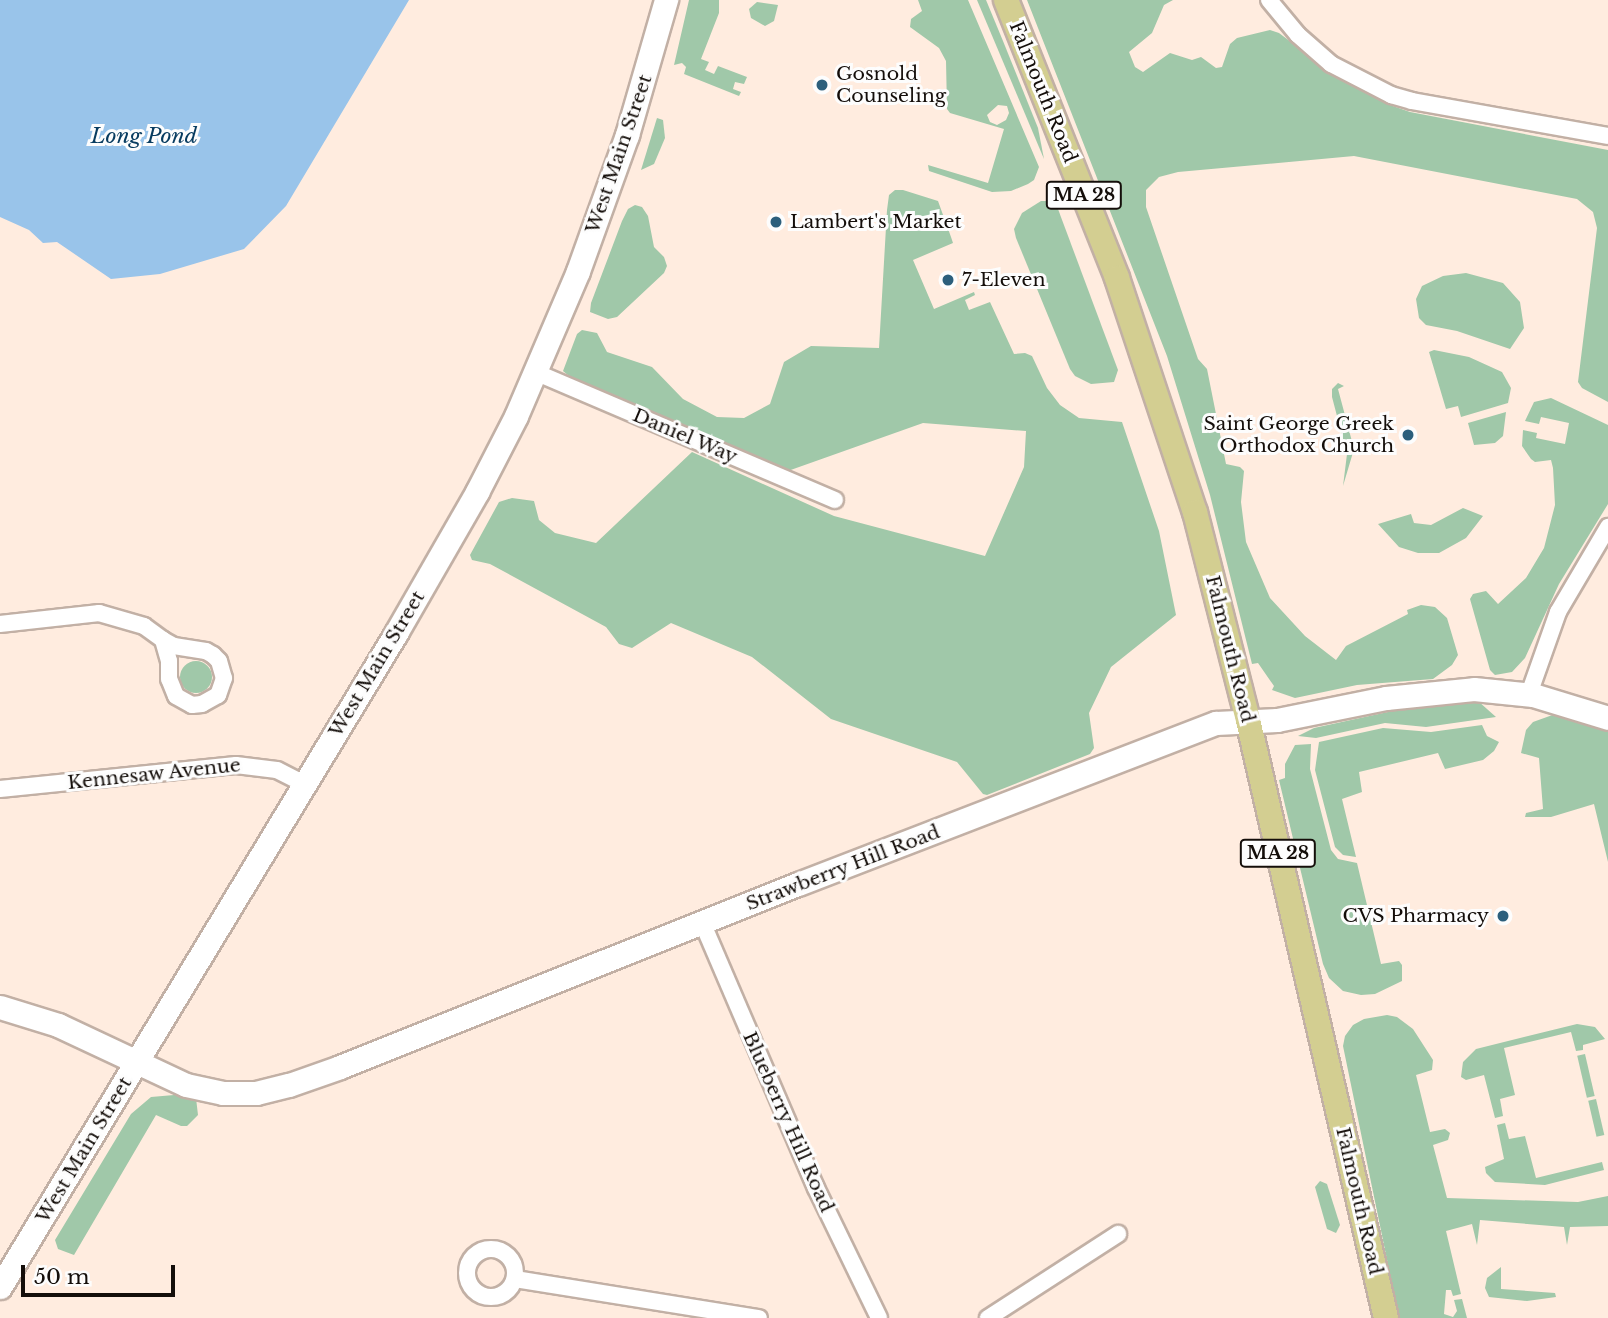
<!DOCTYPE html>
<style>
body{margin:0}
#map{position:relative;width:1608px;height:1318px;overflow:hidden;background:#ffecdf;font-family:"Libre Baskerville",serif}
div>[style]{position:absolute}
.green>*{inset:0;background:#a0c8a9;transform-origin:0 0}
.round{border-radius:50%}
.water>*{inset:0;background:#99c4ea}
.roads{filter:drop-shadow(2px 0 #c2b0a5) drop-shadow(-2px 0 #c2b0a5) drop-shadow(0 2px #c2b0a5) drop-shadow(0 -2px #c2b0a5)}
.street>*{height:16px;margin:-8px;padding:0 8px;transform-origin:8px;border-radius:8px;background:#fff}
.street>.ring{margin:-8px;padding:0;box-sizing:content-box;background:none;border:16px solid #fff;border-radius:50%}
.secondary>*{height:23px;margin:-11.5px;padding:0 11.5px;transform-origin:11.5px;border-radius:11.5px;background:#fff}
.primary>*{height:24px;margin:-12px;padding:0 12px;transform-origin:12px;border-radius:12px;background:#d3ce91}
.dots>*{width:19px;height:19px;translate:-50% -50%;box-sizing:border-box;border:4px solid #fdfdfd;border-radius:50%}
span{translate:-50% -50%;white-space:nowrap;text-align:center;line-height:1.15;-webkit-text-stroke:6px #fdfdfd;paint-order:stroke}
.shield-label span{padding:2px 5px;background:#fdfdfd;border:2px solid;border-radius:5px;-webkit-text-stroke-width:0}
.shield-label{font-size:18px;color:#140e0a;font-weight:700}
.poi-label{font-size:19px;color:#140e0a}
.left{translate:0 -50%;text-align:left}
.right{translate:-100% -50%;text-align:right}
.street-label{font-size:19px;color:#140e0a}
.water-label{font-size:21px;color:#083c60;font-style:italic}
.scale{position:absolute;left:21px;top:1265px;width:154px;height:32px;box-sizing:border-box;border:4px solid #140e0a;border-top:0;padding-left:9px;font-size:21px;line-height:24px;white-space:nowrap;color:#140e0a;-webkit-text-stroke:5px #fdfdfd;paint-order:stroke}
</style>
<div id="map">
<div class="green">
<div style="clip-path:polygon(689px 0,719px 0,719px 13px,701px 59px,709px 62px,705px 70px,714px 74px,718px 66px,747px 77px,744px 84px,735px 82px,733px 89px,741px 92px,739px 96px,684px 74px,686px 67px,682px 63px,674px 65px)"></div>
<div style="clip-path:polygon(evenodd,918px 0,968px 0,1039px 167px,1034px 180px,1028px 184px,1011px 191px,992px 192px,929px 171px,928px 165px,988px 183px,1004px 129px,950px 113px,947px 109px,946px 61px,939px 48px,910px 27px,911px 19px,922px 11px,918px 0,998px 105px,1007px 106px,1009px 113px,1006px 120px,997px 125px,990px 122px,987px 115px,998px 105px)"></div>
<div style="clip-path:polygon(977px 0,986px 0,1003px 41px,1038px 128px,1044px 159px)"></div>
<div style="clip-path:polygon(1027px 0,1173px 0,1164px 5px,1152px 33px,1129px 52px,1135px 67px,1143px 72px,1170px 53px,1192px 60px,1201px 57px,1216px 68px,1222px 67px,1230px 44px,1237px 38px,1270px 30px,1279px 33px,1343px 81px,1387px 104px,1410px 112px,1608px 150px,1608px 402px,1582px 388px,1578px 382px,1597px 228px,1593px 212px,1577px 199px,1354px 156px,1178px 172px,1159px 177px,1146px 190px,1146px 207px,1198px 359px,1207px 369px,1226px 464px,1240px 467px,1244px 471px,1241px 502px,1246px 542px,1270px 598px,1305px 636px,1336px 660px,1346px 646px,1408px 614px,1407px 610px,1421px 605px,1435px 607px,1447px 618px,1458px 655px,1452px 665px,1433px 679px,1357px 685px,1295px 698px,1272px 690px,1274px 686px,1258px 663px,1252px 664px,1210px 495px,1167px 356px)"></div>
<div style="clip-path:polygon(757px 2px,778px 5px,774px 21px,765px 26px,751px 18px,749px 9px)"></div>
<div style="clip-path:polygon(657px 118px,663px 120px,665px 138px,654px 164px,641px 170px)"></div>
<div style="clip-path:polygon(895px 190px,903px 190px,938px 201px,951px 237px,953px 243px,913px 260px,934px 309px,974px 292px,975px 295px,965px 300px,969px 310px,990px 302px,1014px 354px,1025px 353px,1032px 356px,1047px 388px,1060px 405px,1079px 418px,1122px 422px,1159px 531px,1176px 615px,1111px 667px,1089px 713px,1094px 748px,1090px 754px,987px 795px,983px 794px,957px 762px,831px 719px,752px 657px,671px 623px,632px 648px,619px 644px,606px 627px,490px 564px,472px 560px,470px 555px,499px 502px,512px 498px,534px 501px,539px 520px,555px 533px,596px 543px,692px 452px,834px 516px,985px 556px,1024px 467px,1026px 431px,923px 423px,785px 472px,575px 381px,563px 371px,577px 334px,582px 330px,597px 333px,607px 352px,652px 367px,683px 399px,717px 417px,744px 418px,770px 404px,784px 362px,811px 346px,879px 348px,887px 210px,889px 195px)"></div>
<div style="clip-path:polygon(1041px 201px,1055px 201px,1118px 370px,1114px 382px,1091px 384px,1075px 376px,1070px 369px,1016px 238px,1014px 229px,1022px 213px)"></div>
<div style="clip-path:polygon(635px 205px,642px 207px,648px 216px,654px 247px,664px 257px,667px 266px,664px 273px,617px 317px,608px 319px,590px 312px,591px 303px,622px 221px,628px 209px)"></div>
<div style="clip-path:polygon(1466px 273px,1503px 283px,1520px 302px,1524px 328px,1510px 349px,1457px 331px,1426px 325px,1419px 318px,1416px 299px,1422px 286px,1443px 276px)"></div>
<div style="clip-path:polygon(1434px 350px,1469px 357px,1502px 372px,1511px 388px,1508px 403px,1461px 417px,1458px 406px,1446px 409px,1429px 352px)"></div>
<div style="clip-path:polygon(1338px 383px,1344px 386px,1338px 389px,1354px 449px,1343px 486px,1347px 454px,1332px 397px,1332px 389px)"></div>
<div style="clip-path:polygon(1551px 398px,1608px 425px,1608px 504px,1559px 584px,1525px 658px,1512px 672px,1495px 675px,1490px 670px,1470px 599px,1473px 594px,1486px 591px,1498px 604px,1526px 578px,1544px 548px,1555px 505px,1553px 468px,1551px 460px,1535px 462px,1531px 459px,1522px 446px,1523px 430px,1537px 433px,1536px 438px,1565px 444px,1569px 423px,1541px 417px,1539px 424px,1525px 421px,1534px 402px)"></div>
<div style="clip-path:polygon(1506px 412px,1503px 436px,1495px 443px,1474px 445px,1468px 423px)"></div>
<div style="clip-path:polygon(1463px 508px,1483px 516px,1466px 538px,1439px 553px,1418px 553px,1399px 547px,1378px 524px,1411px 514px,1414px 523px,1431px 525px)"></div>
<div class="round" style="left:180px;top:661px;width:32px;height:32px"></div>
<div style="clip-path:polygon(1478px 701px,1496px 717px,1426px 727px,1385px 723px,1316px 738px,1298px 736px,1314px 728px,1434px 702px)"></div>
<div style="clip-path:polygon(1558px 713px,1608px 729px,1608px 862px,1594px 804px,1551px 817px,1525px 817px,1526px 813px,1543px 809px,1539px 758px,1521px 753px,1526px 730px,1533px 722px)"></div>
<div style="clip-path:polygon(1482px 725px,1487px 736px,1499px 742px,1494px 751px,1483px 760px,1445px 769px,1438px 753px,1359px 772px,1362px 792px,1342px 799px,1356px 857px,1343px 855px,1335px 847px,1315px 770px,1319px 742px,1383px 728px,1431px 732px)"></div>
<div style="clip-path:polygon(1311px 744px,1310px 769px,1331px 850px,1338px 859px,1357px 863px,1381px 964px,1399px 961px,1402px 965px,1402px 981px,1375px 994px,1361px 995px,1343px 991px,1329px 978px,1323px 964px,1279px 780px,1285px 778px,1285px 764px,1295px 745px)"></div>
<div style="clip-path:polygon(1387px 1015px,1397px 1017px,1413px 1029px,1433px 1060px,1432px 1070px,1416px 1075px,1430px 1132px,1445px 1129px,1450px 1133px,1448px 1140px,1433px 1145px,1447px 1198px,1578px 1202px,1608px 1196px,1608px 1226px,1570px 1227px,1567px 1245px,1564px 1227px,1480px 1220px,1477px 1245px,1472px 1224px,1446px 1231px,1461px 1294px,1453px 1296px,1451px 1290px,1446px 1290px,1444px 1314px,1453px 1317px,1457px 1311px,1454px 1300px,1462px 1299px,1467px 1318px,1399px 1318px,1343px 1046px,1345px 1036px,1353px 1025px,1364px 1019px)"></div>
<div style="clip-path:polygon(1577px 1024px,1595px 1027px,1605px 1039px,1583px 1045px,1583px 1050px,1576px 1051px,1571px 1032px,1504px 1048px,1515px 1095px,1500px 1099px,1503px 1116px,1495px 1118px,1484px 1075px,1466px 1080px,1461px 1077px,1463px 1062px,1476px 1049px)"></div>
<div style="left:1585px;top:1054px;width:43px;height:8px;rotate:77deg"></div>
<div style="clip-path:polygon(173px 1088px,196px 1098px,198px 1115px,187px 1126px,181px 1126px,156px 1115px,74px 1255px,58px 1249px,55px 1240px,131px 1114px,151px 1097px,174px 1095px)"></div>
<div style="left:1596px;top:1099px;width:37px;height:8px;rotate:77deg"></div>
<div style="clip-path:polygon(1505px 1123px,1509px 1139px,1525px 1136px,1536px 1178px,1602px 1162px,1604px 1170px,1545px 1185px,1495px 1182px,1486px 1173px,1485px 1167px,1504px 1159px,1497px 1125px)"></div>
<div style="clip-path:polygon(1320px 1181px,1327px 1184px,1340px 1225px,1336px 1233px,1327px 1229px,1315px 1187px)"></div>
<div style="clip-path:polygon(1501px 1267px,1501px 1289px,1555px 1293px,1556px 1297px,1527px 1301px,1489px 1297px,1485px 1288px,1487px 1278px)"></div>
</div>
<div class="water">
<div style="clip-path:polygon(0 0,409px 0,286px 206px,244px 249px,160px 274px,111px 279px,57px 242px,43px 243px,29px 230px,0 217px)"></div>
</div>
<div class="roads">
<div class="street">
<div style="left:1269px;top:0;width:45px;rotate:50.4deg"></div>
<div style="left:1298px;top:35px;width:44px;rotate:41.3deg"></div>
<div style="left:1331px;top:64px;width:68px;rotate:27.3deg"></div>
<div style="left:1391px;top:95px;width:22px;rotate:16deg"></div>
<div style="left:1412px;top:101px;width:199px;rotate:10.1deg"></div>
<div style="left:535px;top:372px;width:326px;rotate:23.1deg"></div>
<div style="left:0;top:624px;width:100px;rotate:-6.3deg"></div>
<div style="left:99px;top:613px;width:47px;rotate:16.1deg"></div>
<div style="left:144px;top:626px;width:24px;rotate:36deg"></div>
<div style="left:163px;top:640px;width:13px;rotate:29deg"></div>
<div style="left:174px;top:646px;width:32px;rotate:9deg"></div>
<div style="left:206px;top:651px;width:8px;rotate:30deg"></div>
<div style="left:213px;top:655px;width:8px;rotate:45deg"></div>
<div style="left:219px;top:661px;width:18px;rotate:74deg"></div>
<div style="left:224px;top:678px;width:18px;rotate:109deg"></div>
<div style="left:218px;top:695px;width:18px;rotate:151deg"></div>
<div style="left:202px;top:704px;width:10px;rotate:174deg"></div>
<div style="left:192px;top:705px;width:18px;rotate:-151deg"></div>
<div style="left:176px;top:696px;width:18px;rotate:-112deg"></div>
<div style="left:169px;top:679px;width:18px;rotate:-90deg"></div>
<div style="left:169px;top:661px;width:22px;rotate:-106deg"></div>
<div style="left:1529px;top:694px;width:87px;rotate:-70.5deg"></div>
<div style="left:1558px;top:612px;width:99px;rotate:-59.5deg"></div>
<div style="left:0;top:789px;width:237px;rotate:-5.8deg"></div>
<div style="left:236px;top:765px;width:41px;rotate:7deg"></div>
<div style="left:277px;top:770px;width:30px;rotate:27deg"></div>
<div style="left:702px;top:922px;width:289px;rotate:66.8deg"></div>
<div style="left:816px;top:1188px;width:144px;rotate:64.1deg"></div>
<div class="ring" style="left:467px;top:1249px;width:32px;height:32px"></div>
<div style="left:515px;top:1279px;width:247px;rotate:9.1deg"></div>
<div style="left:988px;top:1318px;width:155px;rotate:-32.9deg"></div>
</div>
<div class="secondary">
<div style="left:0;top:1007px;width:61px;rotate:17.2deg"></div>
<div style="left:58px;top:1025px;width:141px;rotate:25.1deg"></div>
<div style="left:186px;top:1085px;width:38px;rotate:12deg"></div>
<div style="left:223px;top:1093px;width:33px"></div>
<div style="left:256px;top:1093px;width:34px;rotate:-14deg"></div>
<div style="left:289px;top:1085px;width:54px;rotate:-19.4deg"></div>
<div style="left:340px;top:1067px;width:493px;rotate:-21.8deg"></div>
<div style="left:798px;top:884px;width:448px;rotate:-21.1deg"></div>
<div style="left:1216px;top:723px;width:61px;rotate:-2.8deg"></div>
<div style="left:1277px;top:720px;width:111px;rotate:-11.4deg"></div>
<div style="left:1386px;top:698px;width:88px;rotate:-5.8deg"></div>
<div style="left:1474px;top:689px;width:59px;rotate:5.8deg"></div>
<div style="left:1533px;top:695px;width:78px;rotate:17deg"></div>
<div style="left:0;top:1287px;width:765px;rotate:-58.8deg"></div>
<div style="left:396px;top:633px;width:163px;rotate:-60.1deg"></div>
<div style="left:477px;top:492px;width:85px;rotate:-62.8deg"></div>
<div style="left:516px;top:416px;width:158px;rotate:-66.8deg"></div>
<div style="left:578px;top:271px;width:145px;rotate:-70.2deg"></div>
<div style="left:627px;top:135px;width:141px;rotate:-73.9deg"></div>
</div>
<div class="primary">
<div style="left:1006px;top:0;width:299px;rotate:68.2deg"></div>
<div style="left:1117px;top:278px;width:247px;rotate:71.6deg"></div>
<div style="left:1195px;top:512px;width:215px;rotate:75.7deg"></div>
<div style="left:1248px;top:720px;width:614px;rotate:77.01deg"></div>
</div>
</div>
<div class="dots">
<div style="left:822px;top:85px;background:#2c5f7c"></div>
<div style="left:776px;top:222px;background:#2c5f7c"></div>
<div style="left:948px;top:280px;background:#2c5f7c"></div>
<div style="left:1408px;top:435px;background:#2c5f7c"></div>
<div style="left:1503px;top:916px;background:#2c5f7c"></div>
</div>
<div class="shield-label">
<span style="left:1084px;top:195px">MA 28</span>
<span style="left:1278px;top:853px">MA 28</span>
</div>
<div class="poi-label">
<span class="left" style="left:836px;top:85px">Gosnold<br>Counseling</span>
<span class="left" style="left:790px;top:222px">Lambert's Market</span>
<span class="left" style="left:962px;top:280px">7-Eleven</span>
<span class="right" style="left:1394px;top:435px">Saint George Greek<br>Orthodox Church</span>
<span class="right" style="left:1489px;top:916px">CVS Pharmacy</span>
</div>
<div class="street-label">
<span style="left:1043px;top:92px;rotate:68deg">Falmouth Road</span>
<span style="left:619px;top:154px;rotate:-71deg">West Main Street</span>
<span style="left:685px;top:436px;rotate:23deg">Daniel Way</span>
<span style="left:1230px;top:649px;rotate:76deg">Falmouth Road</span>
<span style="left:377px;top:664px;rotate:-59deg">West Main Street</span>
<span style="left:154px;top:774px;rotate:-6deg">Kennesaw Avenue</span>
<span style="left:843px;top:868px;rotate:-21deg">Strawberry Hill Road</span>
<span style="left:788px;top:1122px;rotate:66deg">Blueberry Hill Road</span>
<span style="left:84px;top:1150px;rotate:-59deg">West Main Street</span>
<span style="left:1359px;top:1201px;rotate:77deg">Falmouth Road</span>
</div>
<div class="water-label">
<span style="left:144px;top:136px">Long Pond</span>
</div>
<div class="scale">50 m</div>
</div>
